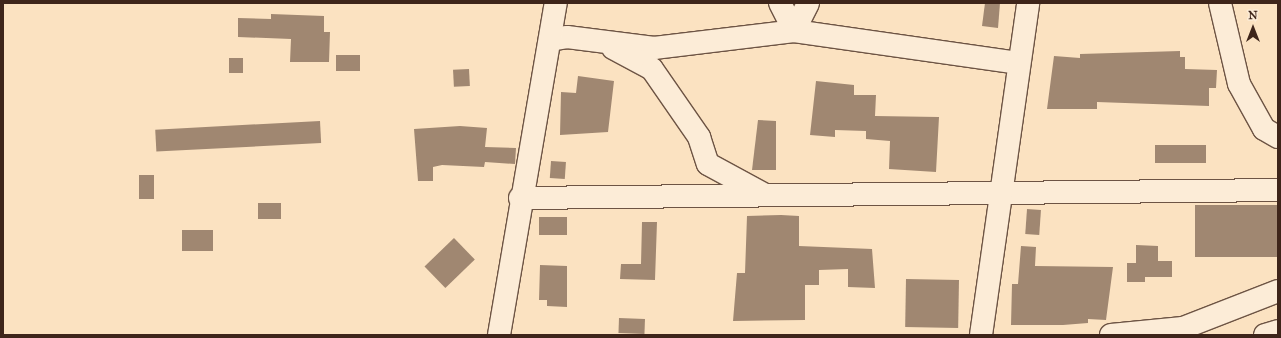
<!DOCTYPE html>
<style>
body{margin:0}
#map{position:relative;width:1281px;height:338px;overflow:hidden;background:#fbe2c1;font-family:"IM FELL Great Primer",serif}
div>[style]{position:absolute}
.building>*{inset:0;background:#a08771;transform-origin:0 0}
.roads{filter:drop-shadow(1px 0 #6d5444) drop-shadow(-1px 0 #6d5444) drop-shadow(0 1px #6d5444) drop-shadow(0 -1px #6d5444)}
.minor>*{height:22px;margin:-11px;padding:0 11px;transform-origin:11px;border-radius:11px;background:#fcecd7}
span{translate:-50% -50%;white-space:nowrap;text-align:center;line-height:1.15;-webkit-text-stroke:3.5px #fcecd7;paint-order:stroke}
.frame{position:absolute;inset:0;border:4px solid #3e251a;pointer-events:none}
.north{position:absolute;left:1233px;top:8px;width:40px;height:40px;-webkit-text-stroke:3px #fcecd7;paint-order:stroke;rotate:0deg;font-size:11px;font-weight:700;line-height:16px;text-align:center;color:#3e251a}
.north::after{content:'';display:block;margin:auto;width:14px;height:18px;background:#3e251a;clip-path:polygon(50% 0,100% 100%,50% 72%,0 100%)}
</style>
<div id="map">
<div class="building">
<div style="clip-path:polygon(985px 3px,1000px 3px,998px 28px,982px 26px)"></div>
<div style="clip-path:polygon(271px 14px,324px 16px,324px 32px,330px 32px,329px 62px,290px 62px,291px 39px,238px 37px,238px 18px,271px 19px)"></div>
<div style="clip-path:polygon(1180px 51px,1180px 57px,1185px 57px,1185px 69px,1217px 70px,1216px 88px,1209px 88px,1209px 106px,1097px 102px,1097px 109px,1047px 109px,1054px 56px,1080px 58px,1080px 54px)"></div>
<div style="left:336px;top:55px;width:24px;height:16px"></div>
<div style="left:229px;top:58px;width:14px;height:15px"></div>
<div style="left:469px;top:69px;width:17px;height:16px;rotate:87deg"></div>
<div style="clip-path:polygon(578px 76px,614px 81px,608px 132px,560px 135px,561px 92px,576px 93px)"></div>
<div style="clip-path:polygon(816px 81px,854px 85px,854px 95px,876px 95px,875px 116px,939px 117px,936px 172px,889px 169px,890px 141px,866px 139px,866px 131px,835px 130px,835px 137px,810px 135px)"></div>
<div style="clip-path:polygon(758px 120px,776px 121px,776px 170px,752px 170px)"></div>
<div style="left:320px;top:121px;width:22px;height:165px;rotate:87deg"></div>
<div style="clip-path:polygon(460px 126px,487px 128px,485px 147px,516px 148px,515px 164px,485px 162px,484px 167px,442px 165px,433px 167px,433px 181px,418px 181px,414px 129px)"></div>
<div style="left:1155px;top:145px;width:51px;height:18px"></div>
<div style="left:551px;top:161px;width:15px;height:17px;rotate:4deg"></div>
<div style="left:139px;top:175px;width:15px;height:24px"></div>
<div style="left:258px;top:203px;width:23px;height:16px"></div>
<div style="left:1195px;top:205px;width:83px;height:52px"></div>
<div style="left:1027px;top:209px;width:14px;height:25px;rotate:4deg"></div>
<div style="clip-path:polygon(781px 215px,799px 216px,799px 246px,872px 249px,875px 288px,848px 287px,848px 269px,819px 270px,819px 285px,805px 285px,805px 320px,733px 321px,737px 273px,745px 273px,747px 216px)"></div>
<div style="left:567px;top:217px;width:18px;height:28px;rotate:90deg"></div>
<div style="clip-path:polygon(642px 222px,657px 222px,655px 280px,620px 279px,621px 264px,641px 264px)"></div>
<div style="left:182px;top:230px;width:31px;height:21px"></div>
<div style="left:454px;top:238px;width:30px;height:41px;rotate:46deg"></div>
<div style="clip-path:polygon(1136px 245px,1158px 246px,1158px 261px,1172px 261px,1172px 277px,1145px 277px,1145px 282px,1127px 282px,1127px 263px,1136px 263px)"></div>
<div style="clip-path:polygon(1021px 246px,1036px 247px,1035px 266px,1113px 267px,1106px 320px,1088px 319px,1088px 323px,1063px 325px,1011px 325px,1012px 284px,1018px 284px)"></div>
<div style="clip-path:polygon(540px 265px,567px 266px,567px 307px,547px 306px,547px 300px,539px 300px)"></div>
<div style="left:906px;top:279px;width:53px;height:48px;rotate:1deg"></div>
<div style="left:619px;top:318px;width:26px;height:15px;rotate:2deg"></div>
</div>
<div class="roads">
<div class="minor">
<div style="left:780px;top:3px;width:31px;rotate:63deg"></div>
<div style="left:1220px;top:3px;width:83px;rotate:76.8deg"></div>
<div style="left:1239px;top:84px;width:51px;rotate:60.9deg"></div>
<div style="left:1264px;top:129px;width:16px;rotate:30deg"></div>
<div style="left:794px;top:31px;width:31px;rotate:-63deg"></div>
<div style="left:550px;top:40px;width:17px;rotate:-10deg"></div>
<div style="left:567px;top:37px;width:88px;rotate:7.2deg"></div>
<div style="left:654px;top:48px;width:141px;rotate:-6.9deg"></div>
<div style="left:794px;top:31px;width:226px;rotate:8.1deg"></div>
<div style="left:613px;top:48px;width:44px;rotate:28.3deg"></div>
<div style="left:652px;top:69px;width:83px;rotate:55.3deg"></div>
<div style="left:699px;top:137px;width:28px;rotate:72deg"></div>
<div style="left:708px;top:164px;width:65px;rotate:28.5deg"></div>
<div style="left:520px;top:198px;width:758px;rotate:-0.6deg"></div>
<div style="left:499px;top:335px;width:337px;rotate:-80.3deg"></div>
<div style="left:981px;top:335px;width:335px;rotate:-81.9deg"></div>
<div style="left:1111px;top:335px;width:72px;rotate:-5.6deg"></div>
<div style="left:1183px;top:328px;width:102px;rotate:-21.3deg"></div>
<div style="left:1265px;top:335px;width:14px;rotate:-17deg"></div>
</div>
</div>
<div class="frame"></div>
<div class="north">N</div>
</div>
